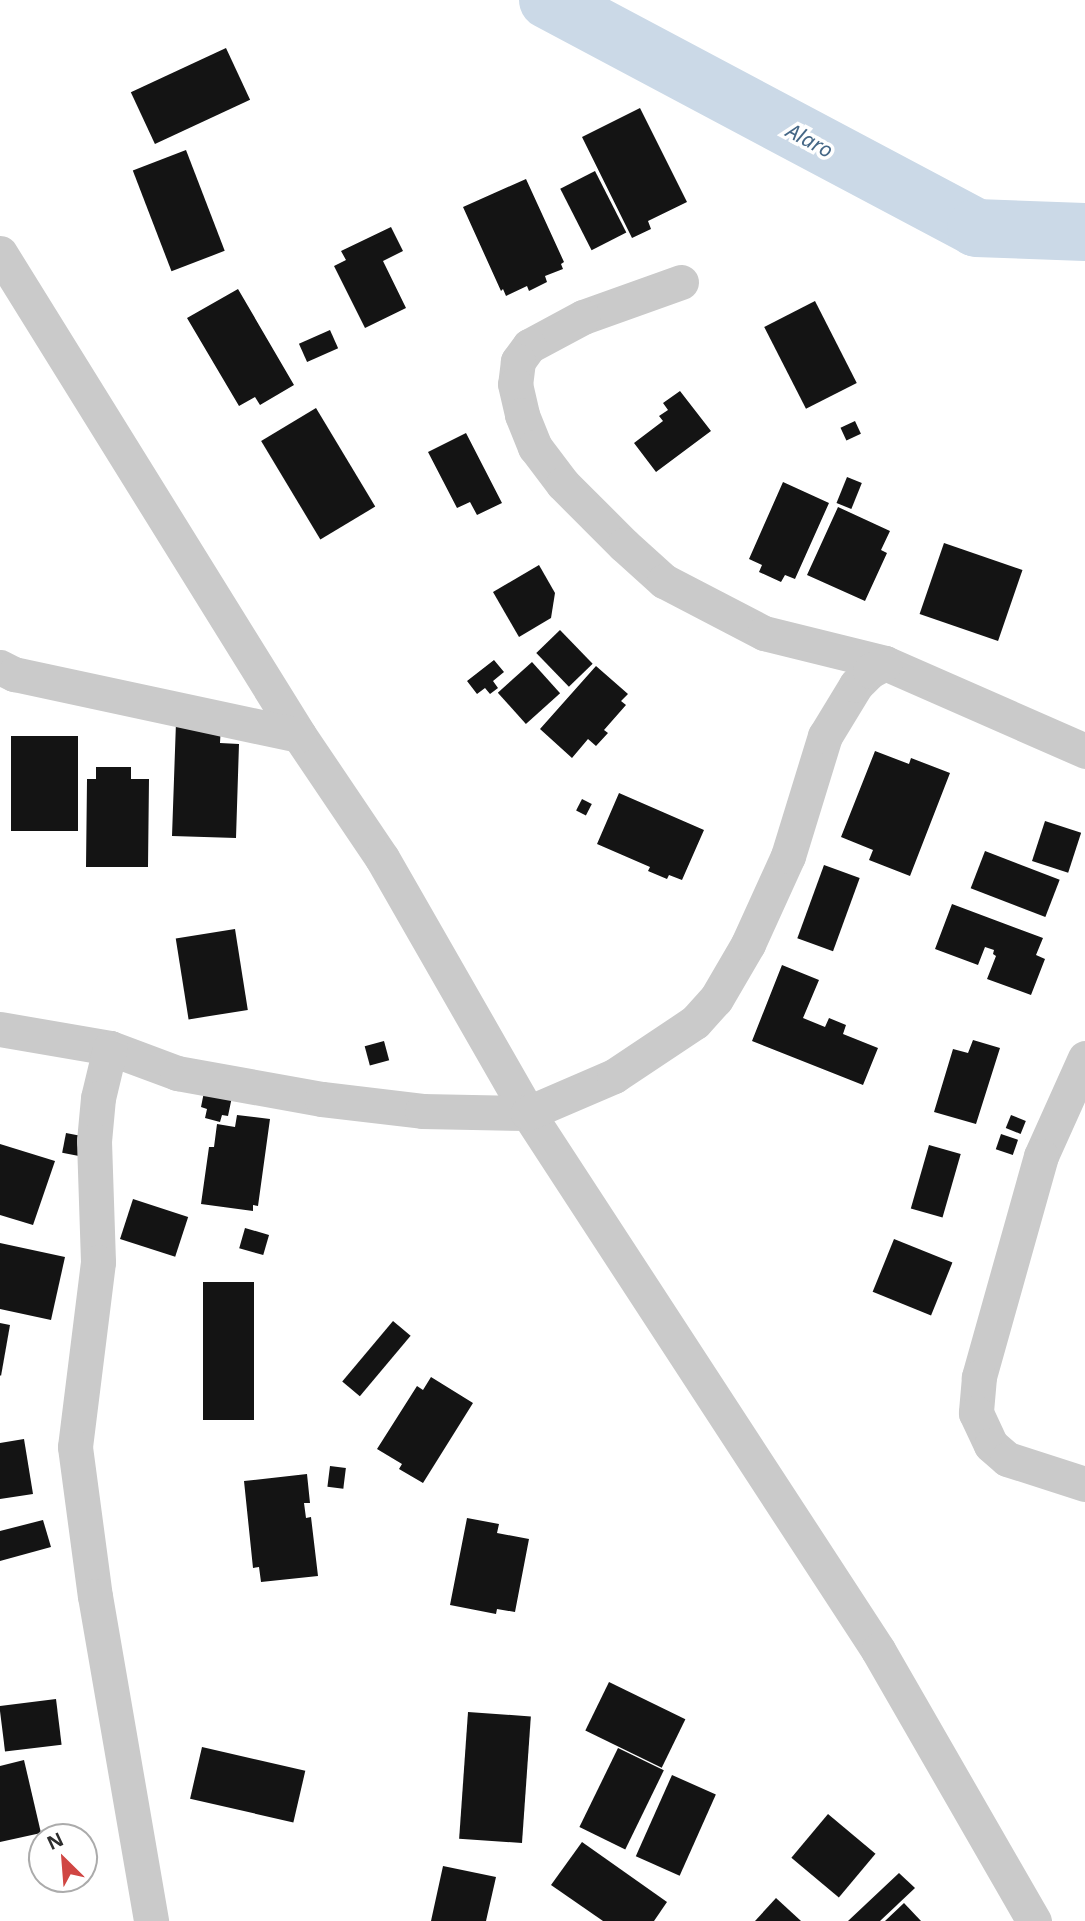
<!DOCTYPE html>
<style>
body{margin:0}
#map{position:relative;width:1085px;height:1921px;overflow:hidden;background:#fff;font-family:"Noto Sans",sans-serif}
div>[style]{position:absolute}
.river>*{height:58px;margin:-29px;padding:0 29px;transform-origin:29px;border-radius:29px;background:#cbd9e7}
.building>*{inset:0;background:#141414;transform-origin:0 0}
.minor>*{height:35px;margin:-17.5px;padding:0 17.5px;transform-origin:17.5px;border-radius:17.5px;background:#cacaca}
span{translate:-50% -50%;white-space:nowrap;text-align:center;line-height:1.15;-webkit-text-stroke:7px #fff;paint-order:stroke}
.water-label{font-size:21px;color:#456786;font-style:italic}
.north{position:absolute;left:28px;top:1823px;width:70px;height:70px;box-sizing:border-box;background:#fff;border:2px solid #ababab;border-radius:50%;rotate:335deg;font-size:19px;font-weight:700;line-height:28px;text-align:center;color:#2d2d2d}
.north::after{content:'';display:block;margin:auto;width:24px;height:32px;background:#d04643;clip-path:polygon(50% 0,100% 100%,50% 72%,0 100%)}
</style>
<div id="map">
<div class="river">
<div style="left:548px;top:0;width:485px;rotate:28deg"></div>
<div style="left:976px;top:228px;width:109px;rotate:2.1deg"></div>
</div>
<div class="building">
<div style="left:226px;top:48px;width:57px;height:105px;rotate:65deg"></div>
<div style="clip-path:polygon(640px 108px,687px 202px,648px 221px,651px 229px,632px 238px,582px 137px)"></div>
<div style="left:186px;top:150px;width:108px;height:57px;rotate:69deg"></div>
<div style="left:595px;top:171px;width:69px;height:39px;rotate:63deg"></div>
<div style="clip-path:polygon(526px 179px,564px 262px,561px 264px,563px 269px,545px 276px,547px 282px,529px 291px,527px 286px,506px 296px,503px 289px,501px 291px,463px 207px)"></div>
<div style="clip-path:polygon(391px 227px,403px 251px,383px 261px,406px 308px,365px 328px,334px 266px,346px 260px,341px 251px)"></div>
<div style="clip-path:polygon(238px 289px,294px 385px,260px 405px,255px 397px,239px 406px,187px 318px)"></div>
<div style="left:815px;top:301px;width:92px;height:57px;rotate:63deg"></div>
<div style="left:330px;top:330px;width:20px;height:34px;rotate:66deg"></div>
<div style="clip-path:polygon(680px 391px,711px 431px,656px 472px,634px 443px,663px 421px,659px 416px,668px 410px,663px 403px)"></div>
<div style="left:316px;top:408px;width:115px;height:64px;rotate:59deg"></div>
<div style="left:855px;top:421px;width:14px;height:16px;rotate:65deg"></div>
<div style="clip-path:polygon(466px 433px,502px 503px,477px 515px,470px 502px,457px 508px,428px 452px)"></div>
<div style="left:847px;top:477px;width:16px;height:28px;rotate:22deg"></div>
<div style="clip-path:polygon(783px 482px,829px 503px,795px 579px,785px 575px,781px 582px,759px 572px,762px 565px,749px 559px)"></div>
<div style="clip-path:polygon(838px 507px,890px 531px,881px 550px,887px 553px,865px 601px,807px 575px)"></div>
<div style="left:944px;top:543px;width:83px;height:75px;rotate:19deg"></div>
<div style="clip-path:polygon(539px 565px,555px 593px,551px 618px,519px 637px,493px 592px)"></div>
<div style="left:560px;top:630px;width:47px;height:33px;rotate:46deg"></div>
<div style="clip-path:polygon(494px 660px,504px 672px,493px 681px,498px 688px,490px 694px,485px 688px,477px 694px,467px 681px)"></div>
<div style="left:532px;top:662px;width:42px;height:46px;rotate:48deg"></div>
<div style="clip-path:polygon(596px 666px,628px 694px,621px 701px,626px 705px,604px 730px,608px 733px,596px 746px,588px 739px,572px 758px,540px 729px)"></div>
<div style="clip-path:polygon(176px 722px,221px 724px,220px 743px,239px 744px,236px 838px,172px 836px)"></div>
<div style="left:11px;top:736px;width:67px;height:95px"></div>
<div style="clip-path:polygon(875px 751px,909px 764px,911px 758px,950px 773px,910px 876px,869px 860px,873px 850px,841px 837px)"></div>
<div style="clip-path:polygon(96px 767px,131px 767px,131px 779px,149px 779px,148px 867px,86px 867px,87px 779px,96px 779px)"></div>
<div style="clip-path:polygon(619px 793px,704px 830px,682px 880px,669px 875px,667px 879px,648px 871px,650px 867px,597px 844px)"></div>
<div style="left:582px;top:799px;width:11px;height:13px;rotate:27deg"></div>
<div style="left:1045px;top:821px;width:38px;height:42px;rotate:18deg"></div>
<div style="left:985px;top:851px;width:80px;height:40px;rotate:21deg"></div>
<div style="left:824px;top:865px;width:38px;height:78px;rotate:20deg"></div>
<div style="clip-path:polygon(952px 904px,1043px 938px,1036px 955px,1045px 959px,1031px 995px,987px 979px,996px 956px,993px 954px,994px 950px,985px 947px,978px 965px,935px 949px)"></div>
<div style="left:235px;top:929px;width:82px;height:60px;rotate:81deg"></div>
<div style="clip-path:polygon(782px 965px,819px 980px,803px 1018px,825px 1027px,829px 1018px,846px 1025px,843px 1034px,878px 1048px,863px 1085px,752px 1041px)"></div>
<div style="clip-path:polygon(973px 1040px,1000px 1048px,976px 1124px,934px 1112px,953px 1049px,968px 1053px)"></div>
<div style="left:384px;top:1041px;width:20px;height:20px;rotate:75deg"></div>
<div style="clip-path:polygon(205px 1087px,233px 1092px,228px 1116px,222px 1115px,220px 1122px,205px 1118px,207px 1109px,201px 1107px)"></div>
<div style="clip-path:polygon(237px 1115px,270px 1119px,258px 1206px,253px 1205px,253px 1211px,201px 1204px,209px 1147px,214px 1147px,217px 1124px,235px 1127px)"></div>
<div style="left:1011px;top:1115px;width:16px;height:14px;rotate:22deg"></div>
<div style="left:66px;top:1133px;width:21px;height:20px;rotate:11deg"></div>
<div style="left:1001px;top:1134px;width:18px;height:16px;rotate:19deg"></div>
<div style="clip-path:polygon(0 1144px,55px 1161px,33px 1225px,0 1215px)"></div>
<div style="left:929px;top:1145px;width:33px;height:66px;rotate:16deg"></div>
<div style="left:133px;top:1199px;width:58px;height:42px;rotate:18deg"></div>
<div style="left:245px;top:1228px;width:25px;height:21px;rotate:16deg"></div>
<div style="left:894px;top:1239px;width:63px;height:57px;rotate:22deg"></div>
<div style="clip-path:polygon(0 1243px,65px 1257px,51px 1320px,0 1309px)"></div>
<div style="left:203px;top:1282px;width:51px;height:138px"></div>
<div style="left:393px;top:1321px;width:23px;height:79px;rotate:40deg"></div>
<div style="clip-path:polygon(0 1323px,10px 1325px,1px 1376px,0 1375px)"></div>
<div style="clip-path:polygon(431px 1377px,473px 1403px,423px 1483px,399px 1469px,402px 1464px,377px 1449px,417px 1386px,423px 1390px)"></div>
<div style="clip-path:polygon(24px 1439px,33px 1494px,0 1499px,0 1443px)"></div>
<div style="left:330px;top:1466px;width:16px;height:21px;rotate:7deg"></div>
<div style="clip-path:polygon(307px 1474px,310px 1503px,304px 1503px,306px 1518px,311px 1517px,318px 1576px,261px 1582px,259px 1567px,253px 1568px,244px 1481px)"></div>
<div style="clip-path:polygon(467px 1518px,499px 1524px,497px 1533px,529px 1539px,515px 1612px,497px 1609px,496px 1614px,450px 1605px)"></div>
<div style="clip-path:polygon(43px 1520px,51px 1547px,0 1561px,0 1531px)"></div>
<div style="left:609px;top:1682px;width:85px;height:54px;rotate:26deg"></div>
<div style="left:56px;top:1699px;width:46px;height:57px;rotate:83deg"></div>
<div style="left:468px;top:1712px;width:63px;height:127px;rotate:4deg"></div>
<div style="left:202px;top:1747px;width:106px;height:53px;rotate:13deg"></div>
<div style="left:618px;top:1748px;width:51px;height:88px;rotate:26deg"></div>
<div style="clip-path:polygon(24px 1760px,41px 1833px,0 1842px,0 1766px)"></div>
<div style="left:672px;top:1775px;width:48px;height:89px;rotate:24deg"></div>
<div style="left:828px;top:1814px;width:62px;height:57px;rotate:40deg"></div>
<div style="clip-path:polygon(582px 1842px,667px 1902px,654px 1921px,603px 1921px,551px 1885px)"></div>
<div style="clip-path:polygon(443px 1866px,496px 1877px,486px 1921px,431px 1921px)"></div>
<div style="clip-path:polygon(899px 1873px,915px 1888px,880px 1921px,848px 1921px)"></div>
<div style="clip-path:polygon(776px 1898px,801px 1921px,755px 1921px)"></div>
<div style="clip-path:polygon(904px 1903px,921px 1921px,885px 1921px)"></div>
</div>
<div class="minor">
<div style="left:0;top:253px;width:567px;rotate:58.19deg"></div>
<div style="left:299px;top:735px;width:148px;rotate:56deg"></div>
<div style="left:382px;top:858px;width:294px;rotate:60.2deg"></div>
<div style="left:528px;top:1113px;width:641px;rotate:56.9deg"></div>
<div style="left:878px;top:1650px;width:313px;rotate:60.1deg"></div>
<div style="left:681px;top:282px;width:104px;rotate:160.3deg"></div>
<div style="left:583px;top:317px;width:61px;rotate:151.8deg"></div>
<div style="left:529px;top:346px;width:19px;rotate:126deg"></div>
<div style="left:518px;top:361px;width:23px;rotate:97deg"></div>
<div style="left:515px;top:384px;width:32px;rotate:77deg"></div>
<div style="left:522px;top:415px;width:35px;rotate:68deg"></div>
<div style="left:535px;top:447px;width:46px;rotate:52.9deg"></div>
<div style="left:563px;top:484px;width:86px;rotate:45deg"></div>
<div style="left:624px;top:545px;width:54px;rotate:42deg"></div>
<div style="left:664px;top:581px;width:113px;rotate:27.5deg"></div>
<div style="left:764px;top:633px;width:125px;rotate:13.9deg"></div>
<div style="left:885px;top:663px;width:219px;rotate:23.7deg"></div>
<div style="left:0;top:667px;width:16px;rotate:27deg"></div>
<div style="left:14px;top:674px;width:291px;rotate:12.1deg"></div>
<div style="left:0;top:1029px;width:112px;rotate:9.8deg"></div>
<div style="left:110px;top:1048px;width:72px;rotate:20.5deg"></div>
<div style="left:177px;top:1073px;width:147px;rotate:10.2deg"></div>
<div style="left:322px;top:1099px;width:101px;rotate:6.8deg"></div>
<div style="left:422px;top:1111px;width:106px;rotate:1.1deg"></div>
<div style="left:528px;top:1113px;width:94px;rotate:-23.3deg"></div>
<div style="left:614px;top:1076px;width:97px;rotate:-33.7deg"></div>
<div style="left:695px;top:1022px;width:31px;rotate:-48deg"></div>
<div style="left:716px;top:999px;width:64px;rotate:-59.8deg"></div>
<div style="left:748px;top:944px;width:97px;rotate:-65.6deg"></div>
<div style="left:788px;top:856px;width:126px;rotate:-72.9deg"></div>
<div style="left:825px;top:736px;width:60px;rotate:-58.7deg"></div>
<div style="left:856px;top:685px;width:20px;rotate:-45deg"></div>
<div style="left:870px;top:671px;width:17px;rotate:-28deg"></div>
<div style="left:110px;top:1048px;width:51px;rotate:103.5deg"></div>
<div style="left:98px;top:1098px;width:43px;rotate:95.3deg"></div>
<div style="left:94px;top:1141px;width:121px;rotate:88.1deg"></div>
<div style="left:98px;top:1262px;width:186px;rotate:97.1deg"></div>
<div style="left:75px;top:1447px;width:150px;rotate:82.4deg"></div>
<div style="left:95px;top:1596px;width:330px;rotate:80.2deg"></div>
<div style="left:1085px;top:1058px;width:107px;rotate:114.2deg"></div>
<div style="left:1041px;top:1156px;width:230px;rotate:105.7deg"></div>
<div style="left:979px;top:1377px;width:36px;rotate:95deg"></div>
<div style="left:976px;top:1413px;width:35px;rotate:65deg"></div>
<div style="left:991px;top:1445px;width:21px;rotate:41deg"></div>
<div style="left:1007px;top:1459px;width:82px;rotate:17.8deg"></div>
</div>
<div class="water-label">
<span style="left:810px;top:140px;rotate:28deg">Alaro</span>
</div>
<div class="north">N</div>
</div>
